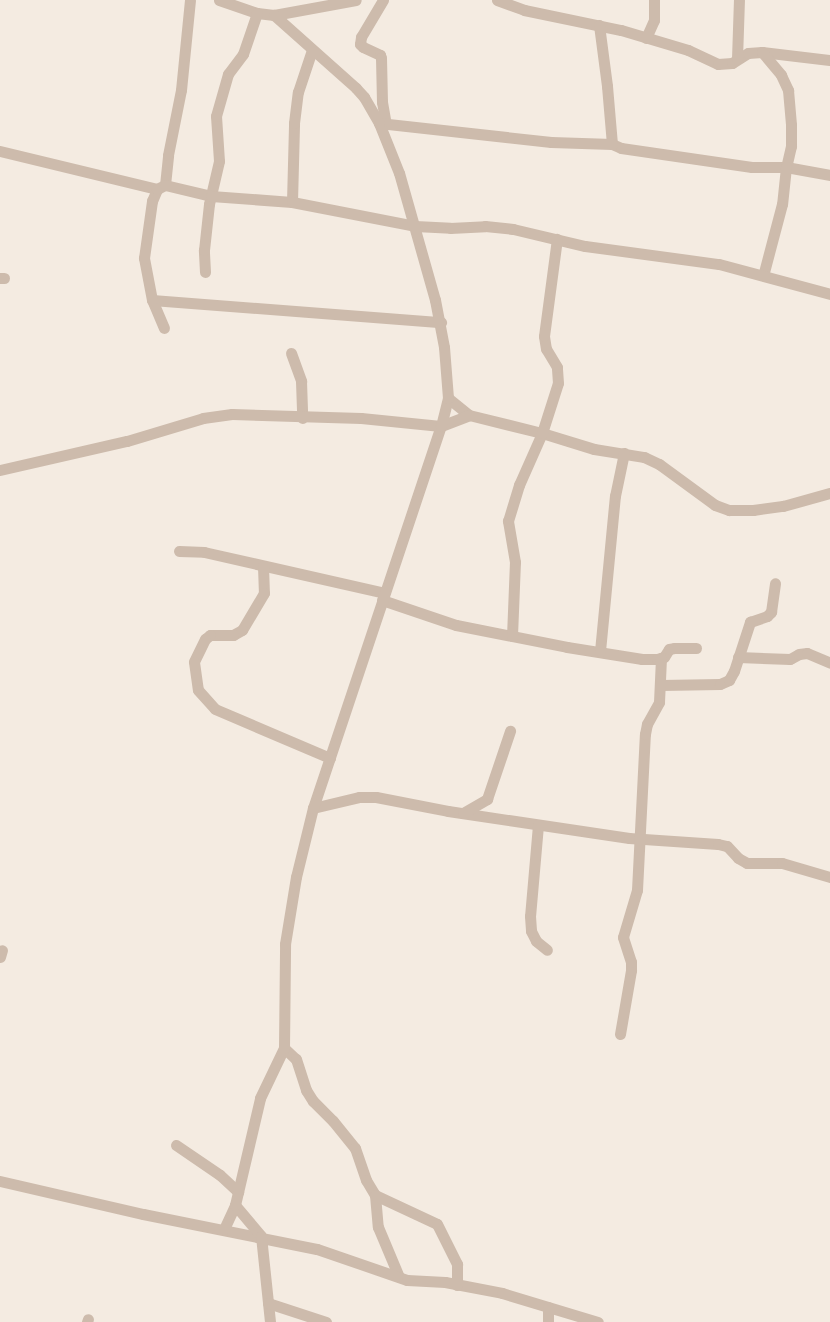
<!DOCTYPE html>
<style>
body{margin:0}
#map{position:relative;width:830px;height:1322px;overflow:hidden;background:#f4ebe1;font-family:Overpass,sans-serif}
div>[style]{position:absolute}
.minor>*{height:11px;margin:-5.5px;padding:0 5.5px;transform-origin:5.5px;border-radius:5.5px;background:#cdbbac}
span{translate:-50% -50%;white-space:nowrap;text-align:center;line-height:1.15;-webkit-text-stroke:4px #fbf5ee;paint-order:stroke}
</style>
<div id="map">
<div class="minor">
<div style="left:219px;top:0;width:40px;rotate:18.9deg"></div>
<div style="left:257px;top:13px;width:17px;rotate:7deg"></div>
<div style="left:274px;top:15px;width:83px;rotate:-10.4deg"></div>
<div style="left:383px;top:0;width:43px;rotate:120.7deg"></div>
<div style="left:361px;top:37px;width:7px;rotate:98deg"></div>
<div style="left:360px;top:44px;width:4px;rotate:45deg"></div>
<div style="left:363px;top:47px;width:19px;rotate:25deg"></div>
<div style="left:380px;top:55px;width:3px;rotate:72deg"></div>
<div style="left:381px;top:58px;width:44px;rotate:88.7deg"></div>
<div style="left:382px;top:102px;width:22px;rotate:80deg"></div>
<div style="left:497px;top:0;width:29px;rotate:20deg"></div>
<div style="left:524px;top:10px;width:99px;rotate:11.7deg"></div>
<div style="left:621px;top:30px;width:70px;rotate:16.6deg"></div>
<div style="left:688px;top:50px;width:33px;rotate:25deg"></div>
<div style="left:718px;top:64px;width:14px;rotate:-4deg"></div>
<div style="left:732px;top:63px;width:19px;rotate:-32deg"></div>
<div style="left:748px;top:53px;width:14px;rotate:-4deg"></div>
<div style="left:762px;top:52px;width:68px;rotate:6.7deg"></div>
<div style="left:599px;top:25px;width:62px;rotate:82.5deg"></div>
<div style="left:607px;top:86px;width:58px;rotate:85.1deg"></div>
<div style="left:612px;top:144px;width:10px;rotate:24deg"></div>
<div style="left:621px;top:148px;width:132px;rotate:8.3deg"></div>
<div style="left:752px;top:167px;width:34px"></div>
<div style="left:786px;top:167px;width:45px;rotate:10.3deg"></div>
<div style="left:646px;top:38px;width:20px;rotate:-66deg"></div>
<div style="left:654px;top:20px;width:20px;rotate:-90deg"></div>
<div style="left:762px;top:52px;width:30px;rotate:50deg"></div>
<div style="left:781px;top:75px;width:17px;rotate:65deg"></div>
<div style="left:788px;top:90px;width:35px;rotate:85deg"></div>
<div style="left:791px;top:125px;width:21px;rotate:90deg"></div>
<div style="left:791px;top:146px;width:22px;rotate:103deg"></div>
<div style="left:786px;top:167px;width:37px;rotate:96deg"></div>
<div style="left:782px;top:204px;width:74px;rotate:104.8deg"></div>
<div style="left:737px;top:59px;width:59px;rotate:-88.1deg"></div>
<div style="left:379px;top:123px;width:173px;rotate:6.3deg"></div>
<div style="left:551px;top:142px;width:61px;rotate:1.9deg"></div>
<div style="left:0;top:151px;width:162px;rotate:13.6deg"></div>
<div style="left:165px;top:185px;width:30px;rotate:-84deg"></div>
<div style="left:168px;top:155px;width:66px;rotate:-78.7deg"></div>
<div style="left:181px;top:90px;width:90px;rotate:-84.3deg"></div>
<div style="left:292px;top:202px;width:79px;rotate:-88.5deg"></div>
<div style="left:294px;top:123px;width:31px;rotate:-83deg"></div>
<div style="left:298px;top:92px;width:44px;rotate:-71.6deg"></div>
<div style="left:205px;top:272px;width:22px;rotate:-93deg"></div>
<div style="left:204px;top:250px;width:46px;rotate:-83.8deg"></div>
<div style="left:209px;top:204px;width:44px;rotate:-76.9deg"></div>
<div style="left:219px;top:161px;width:45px;rotate:-93.8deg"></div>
<div style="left:216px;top:116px;width:44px;rotate:-74.1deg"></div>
<div style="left:228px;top:74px;width:25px;rotate:-53deg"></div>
<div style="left:243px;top:54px;width:43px;rotate:-71.1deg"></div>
<div style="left:0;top:278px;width:4px"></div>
<div style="left:152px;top:300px;width:290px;rotate:4.4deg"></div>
<div style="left:164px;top:328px;width:30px;rotate:-113deg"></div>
<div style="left:152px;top:300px;width:43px;rotate:-100.8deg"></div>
<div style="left:144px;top:258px;width:58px;rotate:-82deg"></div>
<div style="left:152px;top:201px;width:13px;rotate:-67deg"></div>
<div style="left:157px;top:189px;width:9px;rotate:-27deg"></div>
<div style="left:165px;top:185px;width:47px;rotate:13.4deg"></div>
<div style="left:211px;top:196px;width:81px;rotate:4.2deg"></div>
<div style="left:292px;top:202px;width:125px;rotate:11deg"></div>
<div style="left:415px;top:226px;width:35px;rotate:3deg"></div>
<div style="left:450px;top:228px;width:35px;rotate:-3deg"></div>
<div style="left:485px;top:226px;width:28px;rotate:6deg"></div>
<div style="left:513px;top:229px;width:74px;rotate:13.3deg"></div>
<div style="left:585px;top:246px;width:135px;rotate:7.7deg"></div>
<div style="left:719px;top:264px;width:115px;rotate:15.1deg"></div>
<div style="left:291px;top:353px;width:30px;rotate:70deg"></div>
<div style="left:301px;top:381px;width:37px;rotate:88deg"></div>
<div style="left:448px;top:398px;width:27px;rotate:39deg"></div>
<div style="left:469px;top:415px;width:75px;rotate:13.9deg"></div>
<div style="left:542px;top:433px;width:54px;rotate:17.1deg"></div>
<div style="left:594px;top:449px;width:51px;rotate:9.1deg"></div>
<div style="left:644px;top:457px;width:17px;rotate:25deg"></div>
<div style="left:659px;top:464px;width:69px;rotate:36.2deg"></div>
<div style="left:715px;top:505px;width:15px;rotate:20deg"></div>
<div style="left:729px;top:510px;width:24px"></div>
<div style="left:753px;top:510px;width:30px;rotate:-8deg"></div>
<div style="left:783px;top:506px;width:49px;rotate:-15.5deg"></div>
<div style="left:0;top:470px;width:130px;rotate:-12.9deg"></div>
<div style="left:127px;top:441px;width:79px;rotate:-16.8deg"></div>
<div style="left:203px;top:418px;width:29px;rotate:-8deg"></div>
<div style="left:232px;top:414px;width:129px;rotate:1.8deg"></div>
<div style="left:361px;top:418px;width:80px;rotate:5.7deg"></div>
<div style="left:441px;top:426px;width:30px;rotate:-21deg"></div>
<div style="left:179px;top:551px;width:25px;rotate:2deg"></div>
<div style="left:204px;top:552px;width:185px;rotate:12.8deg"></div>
<div style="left:263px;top:566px;width:27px;rotate:88deg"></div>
<div style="left:264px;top:593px;width:43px;rotate:120.7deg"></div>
<div style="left:242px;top:630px;width:10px;rotate:151deg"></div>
<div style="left:233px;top:635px;width:23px;rotate:180deg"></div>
<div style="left:210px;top:635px;width:6px;rotate:141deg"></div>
<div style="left:205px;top:639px;width:25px;rotate:116deg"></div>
<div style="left:194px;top:662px;width:28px;rotate:82deg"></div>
<div style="left:198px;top:690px;width:25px;rotate:48deg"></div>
<div style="left:215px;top:709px;width:125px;rotate:23.1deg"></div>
<div style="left:382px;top:600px;width:78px;rotate:18.7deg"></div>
<div style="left:456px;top:625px;width:113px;rotate:11.2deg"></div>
<div style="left:567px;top:647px;width:76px;rotate:9.1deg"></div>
<div style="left:642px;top:659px;width:15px"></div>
<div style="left:657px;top:659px;width:7px;rotate:-16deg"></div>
<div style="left:664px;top:657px;width:9px;rotate:-58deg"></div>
<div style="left:669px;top:649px;width:5px;rotate:-11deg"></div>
<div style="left:674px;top:648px;width:22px"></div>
<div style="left:512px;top:636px;width:74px;rotate:-87.7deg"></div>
<div style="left:515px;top:562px;width:42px;rotate:-99.7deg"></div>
<div style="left:508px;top:521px;width:38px;rotate:-73deg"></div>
<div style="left:519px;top:485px;width:57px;rotate:-66.1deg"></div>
<div style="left:542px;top:433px;width:52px;rotate:-72.3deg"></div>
<div style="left:558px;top:383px;width:16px;rotate:-94deg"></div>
<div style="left:557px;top:367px;width:21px;rotate:-121deg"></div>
<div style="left:546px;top:349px;width:13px;rotate:-99deg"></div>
<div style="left:544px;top:336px;width:98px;rotate:-82.4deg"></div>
<div style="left:600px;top:651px;width:156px;rotate:-84.5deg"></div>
<div style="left:615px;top:496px;width:44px;rotate:-78.2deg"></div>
<div style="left:738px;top:657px;width:52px;rotate:2.2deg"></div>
<div style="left:790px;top:659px;width:10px;rotate:-29deg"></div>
<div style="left:799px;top:654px;width:8px;rotate:-7deg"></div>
<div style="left:807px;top:653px;width:25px;rotate:23deg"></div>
<div style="left:661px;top:685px;width:59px;rotate:-1deg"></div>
<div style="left:720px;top:684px;width:10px;rotate:-24deg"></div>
<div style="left:729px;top:680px;width:10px;rotate:-61deg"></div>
<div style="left:734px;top:671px;width:52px;rotate:-71.9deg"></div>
<div style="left:750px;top:622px;width:18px;rotate:-19deg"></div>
<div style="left:767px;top:616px;width:6px;rotate:-45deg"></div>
<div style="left:771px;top:612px;width:29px;rotate:-82deg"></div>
<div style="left:313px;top:808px;width:47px;rotate:-13.4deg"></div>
<div style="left:359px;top:797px;width:17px"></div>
<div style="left:376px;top:797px;width:73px;rotate:11deg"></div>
<div style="left:448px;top:811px;width:183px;rotate:8.5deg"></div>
<div style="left:629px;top:838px;width:89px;rotate:3.9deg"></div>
<div style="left:718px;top:844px;width:9px;rotate:13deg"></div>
<div style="left:727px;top:846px;width:16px;rotate:47deg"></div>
<div style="left:738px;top:858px;width:10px;rotate:29deg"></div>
<div style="left:747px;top:863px;width:35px"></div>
<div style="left:782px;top:863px;width:50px;rotate:16.3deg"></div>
<div style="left:463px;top:813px;width:28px;rotate:-30deg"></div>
<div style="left:487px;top:799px;width:72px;rotate:-71.3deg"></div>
<div style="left:538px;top:825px;width:91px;rotate:95deg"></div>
<div style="left:530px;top:916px;width:15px;rotate:86deg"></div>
<div style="left:531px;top:931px;width:11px;rotate:63deg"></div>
<div style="left:536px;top:941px;width:14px;rotate:39deg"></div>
<div style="left:0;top:957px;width:7px;rotate:-74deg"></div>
<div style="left:620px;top:1034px;width:65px;rotate:-80.2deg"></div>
<div style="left:631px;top:970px;width:8px;rotate:-90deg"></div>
<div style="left:631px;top:962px;width:26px;rotate:-108deg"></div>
<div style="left:623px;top:937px;width:49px;rotate:-73.4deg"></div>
<div style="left:637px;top:890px;width:156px;rotate:-87.1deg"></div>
<div style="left:645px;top:734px;width:10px;rotate:-79deg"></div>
<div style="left:647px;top:724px;width:25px;rotate:-61deg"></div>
<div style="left:659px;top:702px;width:44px;rotate:-87.4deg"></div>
<div style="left:284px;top:1048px;width:16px;rotate:43deg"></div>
<div style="left:296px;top:1059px;width:33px;rotate:72deg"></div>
<div style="left:306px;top:1090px;width:13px;rotate:58deg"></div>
<div style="left:313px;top:1101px;width:28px;rotate:45deg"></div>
<div style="left:333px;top:1121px;width:35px;rotate:51deg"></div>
<div style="left:355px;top:1148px;width:34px;rotate:71deg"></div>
<div style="left:366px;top:1180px;width:17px;rotate:59deg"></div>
<div style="left:375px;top:1195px;width:32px;rotate:85deg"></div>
<div style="left:378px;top:1227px;width:54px;rotate:67.2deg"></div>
<div style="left:176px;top:1145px;width:53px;rotate:34.3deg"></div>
<div style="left:220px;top:1175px;width:25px;rotate:43deg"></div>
<div style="left:0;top:1181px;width:147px;rotate:13deg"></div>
<div style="left:143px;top:1214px;width:177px;rotate:11.4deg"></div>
<div style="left:317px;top:1249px;width:95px;rotate:19deg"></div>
<div style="left:407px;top:1280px;width:38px;rotate:3deg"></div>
<div style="left:445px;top:1282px;width:58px;rotate:10.9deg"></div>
<div style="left:502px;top:1293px;width:100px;rotate:16.8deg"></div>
<div style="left:375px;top:1195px;width:68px;rotate:25.1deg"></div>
<div style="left:437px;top:1224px;width:45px;rotate:63.4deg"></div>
<div style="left:457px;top:1264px;width:21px;rotate:90deg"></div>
<div style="left:235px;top:1205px;width:40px;rotate:50deg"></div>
<div style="left:261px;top:1236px;width:86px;rotate:84deg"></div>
<div style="left:224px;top:1229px;width:26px;rotate:-65deg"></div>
<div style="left:235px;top:1205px;width:110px;rotate:-76.8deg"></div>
<div style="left:260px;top:1098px;width:55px;rotate:-64.4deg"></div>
<div style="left:284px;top:1048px;width:104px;rotate:-89.4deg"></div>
<div style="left:285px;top:944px;width:68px;rotate:-80.7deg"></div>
<div style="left:296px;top:877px;width:71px;rotate:-76.2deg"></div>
<div style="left:313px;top:808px;width:403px;rotate:-71.5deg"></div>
<div style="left:441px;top:426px;width:29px;rotate:-76deg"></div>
<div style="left:448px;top:398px;width:51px;rotate:-94.5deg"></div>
<div style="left:444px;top:347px;width:48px;rotate:-100.8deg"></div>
<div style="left:435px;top:300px;width:132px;rotate:-105.8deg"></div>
<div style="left:399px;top:173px;width:54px;rotate:-111.8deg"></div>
<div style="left:379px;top:123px;width:30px;rotate:-120deg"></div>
<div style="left:364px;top:97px;width:12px;rotate:-132deg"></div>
<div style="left:356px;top:88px;width:110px;rotate:-138.3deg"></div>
<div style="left:268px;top:1303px;width:61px;rotate:18.1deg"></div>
<div style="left:87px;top:1322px;width:3px;rotate:-72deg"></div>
<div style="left:548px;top:1322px;width:15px;rotate:-90deg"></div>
</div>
</div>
